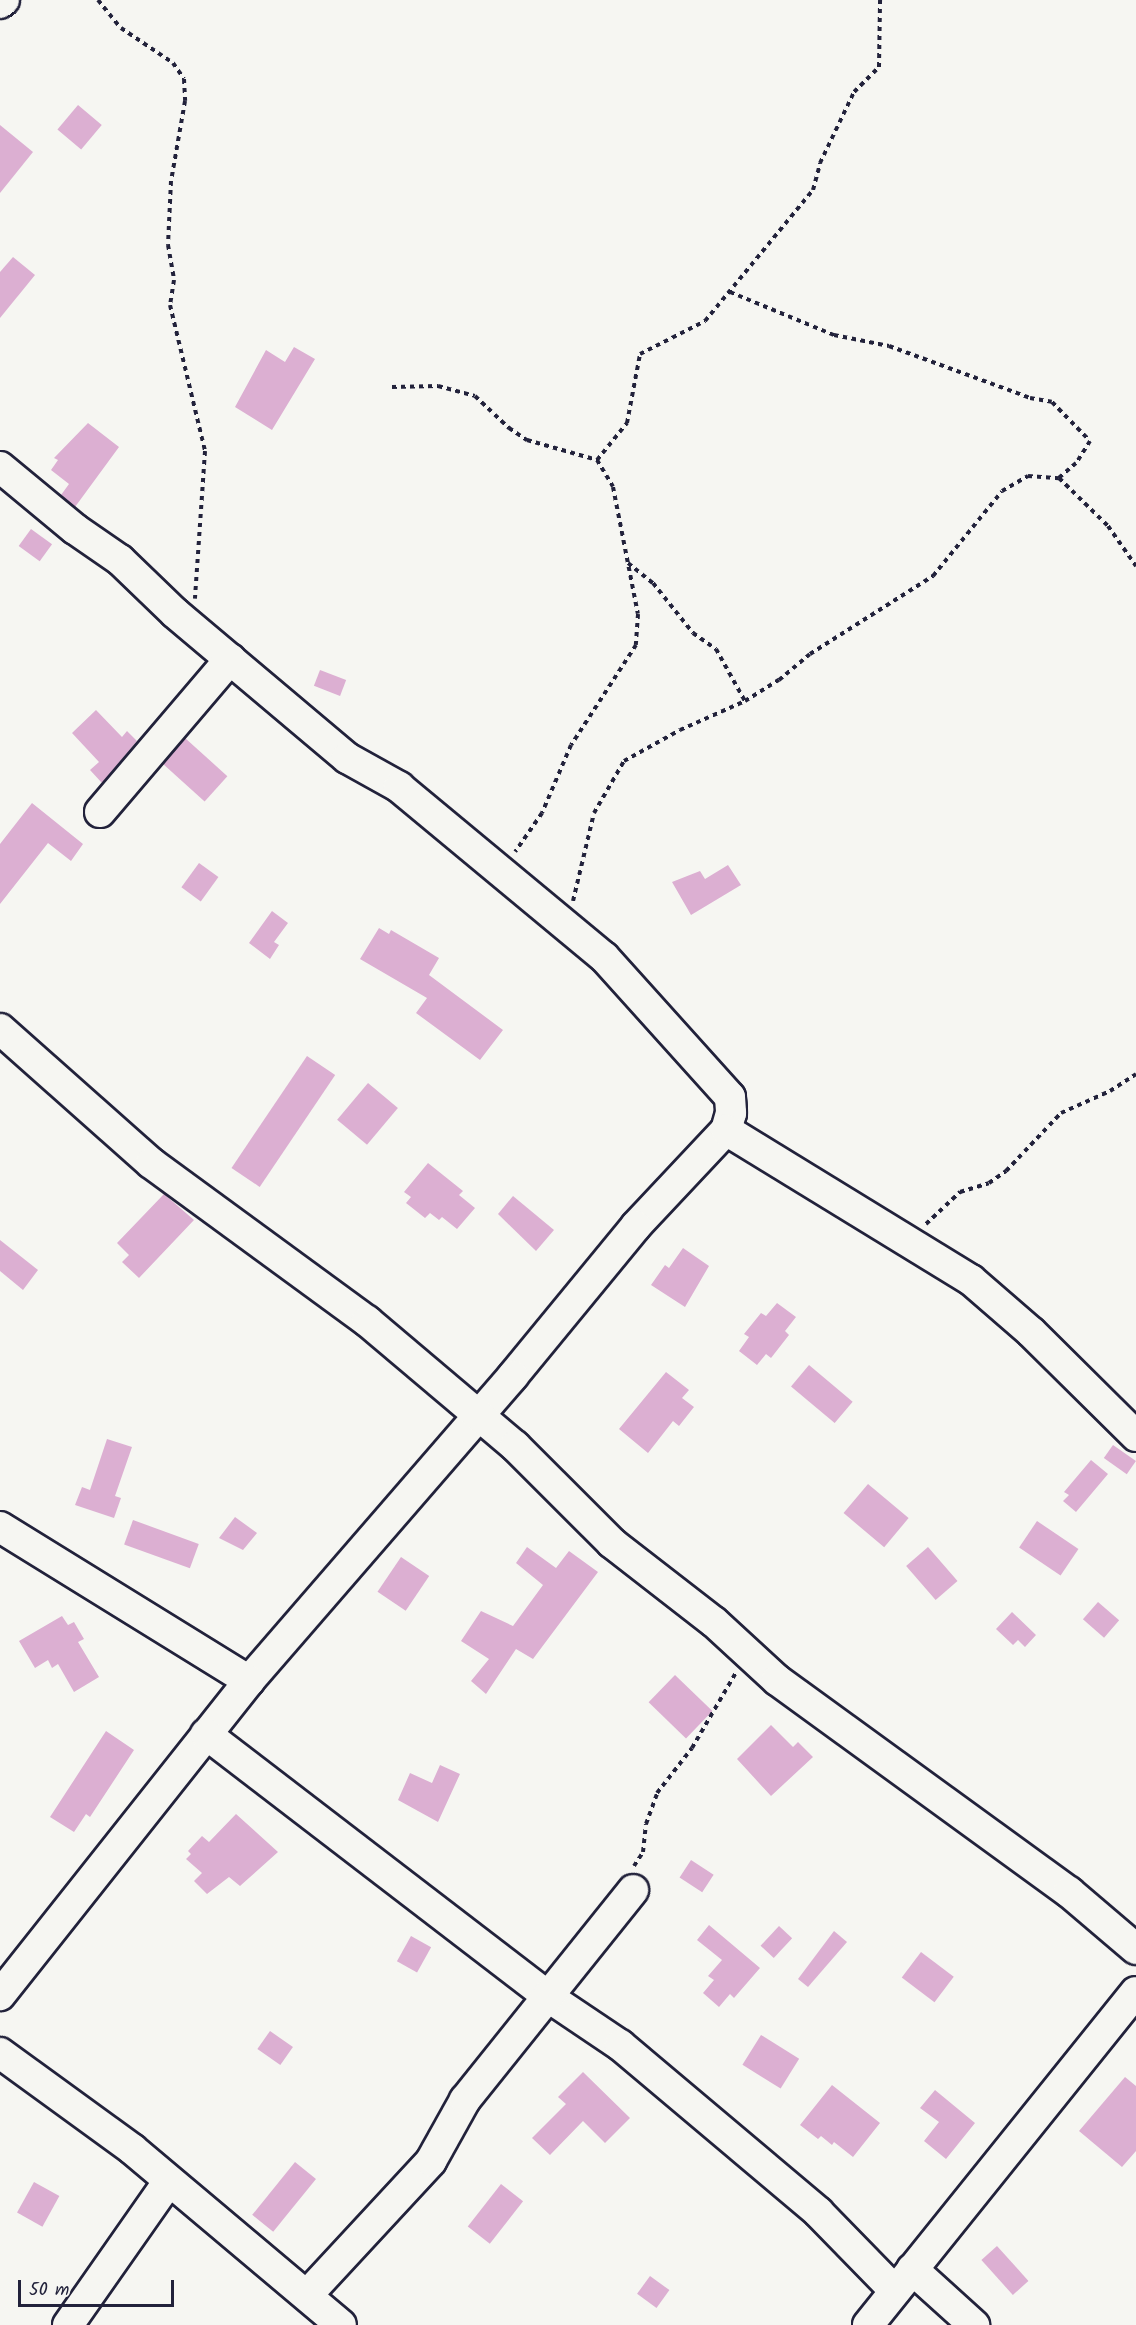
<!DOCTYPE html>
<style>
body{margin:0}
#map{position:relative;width:1136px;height:2325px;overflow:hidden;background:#f6f6f2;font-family:Kalam,sans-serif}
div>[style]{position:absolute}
.building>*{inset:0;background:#dcafd2;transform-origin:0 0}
.path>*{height:4px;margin-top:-2px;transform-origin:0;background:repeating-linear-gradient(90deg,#22223b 0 4.5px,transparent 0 9px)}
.roads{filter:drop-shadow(2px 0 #22223b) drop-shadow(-2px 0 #22223b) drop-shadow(0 2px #22223b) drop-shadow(0 -2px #22223b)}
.minor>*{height:30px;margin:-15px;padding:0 15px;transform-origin:15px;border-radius:15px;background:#f6f6f2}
span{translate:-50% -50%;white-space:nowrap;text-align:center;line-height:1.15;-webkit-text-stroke:4.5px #f6f6f2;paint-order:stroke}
.scale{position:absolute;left:18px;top:2280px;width:156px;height:27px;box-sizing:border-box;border:3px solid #22223b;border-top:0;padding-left:8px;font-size:18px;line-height:21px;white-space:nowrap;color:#22223b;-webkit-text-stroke:4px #f6f6f2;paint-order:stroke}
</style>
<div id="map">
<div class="building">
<div style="left:78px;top:105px;width:31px;height:32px;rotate:40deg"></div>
<div style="clip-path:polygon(0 125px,33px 152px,0 193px)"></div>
<div style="clip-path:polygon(13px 257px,35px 275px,0 318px,0 272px)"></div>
<div style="clip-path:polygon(294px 347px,315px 359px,272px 430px,235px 407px,266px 350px,285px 362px)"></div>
<div style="clip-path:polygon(88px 423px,119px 447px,75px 507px,61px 495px,69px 484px,51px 470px,58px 460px,54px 458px)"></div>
<div style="left:31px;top:529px;width:26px;height:21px;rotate:36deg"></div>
<div style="left:320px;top:670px;width:28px;height:17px;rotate:21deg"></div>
<div style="clip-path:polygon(96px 710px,122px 737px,127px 731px,137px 741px,102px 783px,90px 770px,99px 762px,72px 733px)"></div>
<div style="left:185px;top:738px;width:57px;height:34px;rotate:42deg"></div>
<div style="clip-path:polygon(32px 803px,83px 844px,71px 861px,48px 843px,0 904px,0 844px)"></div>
<div style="left:199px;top:863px;width:24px;height:30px;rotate:36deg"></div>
<div style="clip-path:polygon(728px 865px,741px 885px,691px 915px,672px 882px,700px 871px,705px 879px)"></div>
<div style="clip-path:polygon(272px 911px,288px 923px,274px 942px,279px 945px,270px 959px,249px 943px)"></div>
<div style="clip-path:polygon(379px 928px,389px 934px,391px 930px,439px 958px,429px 975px,503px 1030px,480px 1060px,416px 1013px,427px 998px,360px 959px)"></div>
<div style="left:307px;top:1056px;width:34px;height:135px;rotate:34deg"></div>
<div style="left:368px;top:1083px;width:39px;height:48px;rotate:40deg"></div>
<div style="clip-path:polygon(428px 1163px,463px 1191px,459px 1195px,475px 1208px,457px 1229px,442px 1217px,439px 1220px,430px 1213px,425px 1218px,406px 1203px,411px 1197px,404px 1192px)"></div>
<div style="clip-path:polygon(164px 1194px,194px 1220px,139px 1278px,122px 1262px,129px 1255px,117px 1243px)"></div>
<div style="clip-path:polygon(513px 1196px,554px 1230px,536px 1251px,498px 1214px)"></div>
<div style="clip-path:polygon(0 1240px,38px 1270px,23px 1290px,0 1271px)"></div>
<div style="clip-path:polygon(683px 1248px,709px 1266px,685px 1307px,651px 1285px,665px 1265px,669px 1268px)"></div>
<div style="clip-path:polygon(777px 1303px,796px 1317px,785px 1331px,789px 1335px,771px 1358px,766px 1354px,757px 1365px,739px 1351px,749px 1337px,744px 1334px,761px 1313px,766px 1316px)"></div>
<div style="left:809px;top:1365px;width:57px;height:28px;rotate:40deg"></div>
<div style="clip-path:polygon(666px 1372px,689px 1390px,682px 1398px,694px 1407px,679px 1426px,673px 1421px,648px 1453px,619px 1429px)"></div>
<div style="clip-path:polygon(107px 1439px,132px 1447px,115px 1496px,121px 1498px,114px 1518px,75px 1505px,82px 1487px,90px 1490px)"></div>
<div style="left:1113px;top:1445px;width:28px;height:16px;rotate:35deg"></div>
<div style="clip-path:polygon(1091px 1460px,1108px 1474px,1076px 1512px,1063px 1501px,1069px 1495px,1064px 1492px)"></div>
<div style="left:868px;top:1484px;width:53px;height:38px;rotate:40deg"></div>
<div style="clip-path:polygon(235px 1517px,257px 1533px,243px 1550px,219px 1538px)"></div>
<div style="left:133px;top:1520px;width:70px;height:26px;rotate:20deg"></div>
<div style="left:1037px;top:1521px;width:50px;height:32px;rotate:34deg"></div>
<div style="clip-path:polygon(527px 1547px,556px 1568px,569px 1551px,598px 1572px,533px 1659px,516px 1649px,486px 1694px,471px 1681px,489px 1659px,461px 1641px,481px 1611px,513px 1626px,543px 1585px,516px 1563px)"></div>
<div style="left:928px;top:1547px;width:45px;height:29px;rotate:49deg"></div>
<div style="left:401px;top:1557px;width:34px;height:42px;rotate:34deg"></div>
<div style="left:1098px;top:1602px;width:28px;height:23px;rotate:41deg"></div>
<div style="clip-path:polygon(1012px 1612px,1036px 1635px,1025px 1647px,1018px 1640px,1013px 1645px,996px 1629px)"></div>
<div style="clip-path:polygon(62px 1616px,68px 1625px,74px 1622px,84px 1639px,78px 1642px,99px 1677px,74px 1692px,58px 1664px,52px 1668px,48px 1660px,35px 1668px,19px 1641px)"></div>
<div style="left:675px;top:1675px;width:52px;height:38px;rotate:44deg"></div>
<div style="clip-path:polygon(771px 1725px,793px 1747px,798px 1742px,813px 1757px,771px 1796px,737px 1759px)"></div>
<div style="clip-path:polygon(106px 1731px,134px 1750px,90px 1817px,86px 1814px,74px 1832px,50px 1817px)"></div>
<div style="clip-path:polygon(440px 1765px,460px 1774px,438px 1822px,398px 1800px,410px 1773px,432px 1783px)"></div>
<div style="clip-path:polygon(236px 1814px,278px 1852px,240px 1886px,229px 1877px,207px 1894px,194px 1881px,202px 1873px,186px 1859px,191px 1854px,188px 1851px,202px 1836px,209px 1842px)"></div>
<div style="left:691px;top:1860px;width:27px;height:21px;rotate:33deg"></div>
<div style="clip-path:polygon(709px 1925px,760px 1968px,734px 1998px,730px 1994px,719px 2007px,703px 1993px,714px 1980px,708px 1976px,722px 1960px,697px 1940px)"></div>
<div style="left:779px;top:1926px;width:18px;height:27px;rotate:43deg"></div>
<div style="clip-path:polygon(834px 1931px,847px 1942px,808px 1987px,798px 1979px)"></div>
<div style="left:411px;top:1936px;width:23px;height:29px;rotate:29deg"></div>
<div style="left:921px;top:1952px;width:41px;height:32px;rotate:37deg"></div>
<div style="left:270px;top:2031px;width:28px;height:22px;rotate:35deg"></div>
<div style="left:761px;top:2035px;width:45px;height:35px;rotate:32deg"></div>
<div style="clip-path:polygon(583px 2072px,630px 2118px,605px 2143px,583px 2121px,550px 2155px,532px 2138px,566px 2104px,558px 2097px)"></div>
<div style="clip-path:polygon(1125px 2077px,1136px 2086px,1136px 2151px,1122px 2167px,1079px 2131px)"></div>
<div style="clip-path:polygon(832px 2085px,880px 2123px,853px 2157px,834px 2142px,832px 2145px,821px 2136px,818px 2139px,800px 2125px)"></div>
<div style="clip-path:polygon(935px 2090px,975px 2123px,946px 2159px,924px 2141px,939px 2122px,920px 2108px)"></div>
<div style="left:295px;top:2162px;width:27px;height:68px;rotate:39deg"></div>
<div style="left:34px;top:2182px;width:29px;height:35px;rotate:29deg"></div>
<div style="left:501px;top:2184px;width:28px;height:54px;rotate:38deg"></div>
<div style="left:997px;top:2246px;width:47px;height:21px;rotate:48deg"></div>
<div style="left:650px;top:2276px;width:24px;height:22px;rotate:36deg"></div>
</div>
<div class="path">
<div style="left:98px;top:0;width:36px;rotate:51deg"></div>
<div style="left:121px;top:28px;width:63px;rotate:33.9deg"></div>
<div style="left:173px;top:63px;width:19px;rotate:55deg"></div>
<div style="left:184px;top:79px;width:22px;rotate:87deg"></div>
<div style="left:185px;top:101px;width:81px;rotate:99.9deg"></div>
<div style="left:171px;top:181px;width:64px;rotate:92.7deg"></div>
<div style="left:168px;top:245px;width:36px;rotate:80deg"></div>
<div style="left:174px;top:280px;width:25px;rotate:99deg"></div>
<div style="left:170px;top:305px;width:150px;rotate:76.5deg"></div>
<div style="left:205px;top:451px;width:148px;rotate:93.9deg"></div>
<div style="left:730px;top:292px;width:113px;rotate:22.5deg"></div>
<div style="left:834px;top:335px;width:56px;rotate:11.3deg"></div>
<div style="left:889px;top:346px;width:150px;rotate:20.2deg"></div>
<div style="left:1030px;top:398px;width:22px;rotate:10deg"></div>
<div style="left:1052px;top:402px;width:54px;rotate:45.7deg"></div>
<div style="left:1090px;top:441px;width:26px;rotate:122deg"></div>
<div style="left:1076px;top:463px;width:23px;rotate:139deg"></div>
<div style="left:392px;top:387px;width:46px;rotate:-1.2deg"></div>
<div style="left:438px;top:386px;width:38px;rotate:15deg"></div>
<div style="left:475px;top:396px;width:47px;rotate:43.3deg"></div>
<div style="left:509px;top:428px;width:22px;rotate:34deg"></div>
<div style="left:527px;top:440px;width:73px;rotate:15.9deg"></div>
<div style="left:597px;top:460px;width:31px;rotate:59deg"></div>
<div style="left:613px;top:487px;width:129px;rotate:78.9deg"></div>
<div style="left:638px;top:614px;width:31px;rotate:94deg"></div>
<div style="left:636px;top:645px;width:119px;rotate:123deg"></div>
<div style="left:571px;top:745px;width:74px;rotate:113.1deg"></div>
<div style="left:542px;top:813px;width:47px;rotate:124.7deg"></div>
<div style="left:597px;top:460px;width:48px;rotate:-51deg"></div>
<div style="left:627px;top:423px;width:70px;rotate:-79.3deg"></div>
<div style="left:640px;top:354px;width:73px;rotate:-26.9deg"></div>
<div style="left:705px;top:321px;width:170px;rotate:-50.5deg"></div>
<div style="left:813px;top:190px;width:28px;rotate:-75deg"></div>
<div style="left:820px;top:163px;width:79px;rotate:-64.4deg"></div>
<div style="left:854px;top:92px;width:35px;rotate:-45deg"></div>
<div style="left:879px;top:67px;width:67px;rotate:-89.1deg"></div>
<div style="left:628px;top:563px;width:32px;rotate:39deg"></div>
<div style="left:653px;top:583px;width:64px;rotate:51.3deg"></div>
<div style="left:693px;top:633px;width:28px;rotate:35deg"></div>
<div style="left:716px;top:649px;width:60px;rotate:60.9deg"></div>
<div style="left:573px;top:901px;width:90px;rotate:-76.6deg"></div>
<div style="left:594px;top:813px;width:60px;rotate:-60deg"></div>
<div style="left:624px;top:761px;width:64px;rotate:-29deg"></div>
<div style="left:680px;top:730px;width:71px;rotate:-24deg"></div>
<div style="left:745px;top:701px;width:40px;rotate:-32deg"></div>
<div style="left:779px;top:680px;width:40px;rotate:-40deg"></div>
<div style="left:810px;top:654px;width:146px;rotate:-32.4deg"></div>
<div style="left:933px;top:576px;width:109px;rotate:-50.9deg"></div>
<div style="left:1002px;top:491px;width:30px;rotate:-30deg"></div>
<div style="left:1028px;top:476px;width:31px;rotate:4deg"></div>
<div style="left:1059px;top:478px;width:69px;rotate:44.4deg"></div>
<div style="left:1108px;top:526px;width:49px;rotate:55deg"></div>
<div style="left:926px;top:1224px;width:47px;rotate:-43.3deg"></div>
<div style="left:960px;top:1192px;width:30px;rotate:-17deg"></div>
<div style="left:989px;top:1183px;width:21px;rotate:-35deg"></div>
<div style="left:1006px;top:1171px;width:80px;rotate:-46.5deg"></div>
<div style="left:1061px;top:1113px;width:54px;rotate:-24.2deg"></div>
<div style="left:1110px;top:1091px;width:31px;rotate:-33deg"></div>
<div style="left:634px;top:1866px;width:17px;rotate:-57deg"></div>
<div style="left:643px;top:1852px;width:28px;rotate:-84deg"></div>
<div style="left:646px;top:1824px;width:33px;rotate:-70deg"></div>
<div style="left:657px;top:1793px;width:57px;rotate:-52.1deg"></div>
<div style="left:692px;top:1748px;width:86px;rotate:-59.8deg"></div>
</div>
<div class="roads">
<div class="minor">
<div style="left:0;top:3px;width:5px;rotate:-37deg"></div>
<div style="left:0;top:467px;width:97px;rotate:39.6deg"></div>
<div style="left:75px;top:529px;width:55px;rotate:34.6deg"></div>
<div style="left:120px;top:560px;width:76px;rotate:43.9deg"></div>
<div style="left:175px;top:613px;width:225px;rotate:40.1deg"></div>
<div style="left:347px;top:758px;width:60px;rotate:29.1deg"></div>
<div style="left:399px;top:787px;width:266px;rotate:39.7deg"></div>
<div style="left:604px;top:957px;width:188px;rotate:48deg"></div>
<div style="left:730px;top:1097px;width:16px;rotate:86deg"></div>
<div style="left:731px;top:1113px;width:18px;rotate:106deg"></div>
<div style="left:726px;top:1130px;width:132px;rotate:133.2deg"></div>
<div style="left:636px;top:1226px;width:194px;rotate:129.4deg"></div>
<div style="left:513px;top:1376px;width:403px;rotate:130.9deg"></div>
<div style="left:249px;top:1681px;width:401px;rotate:128.4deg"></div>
<div style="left:100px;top:812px;width:201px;rotate:-49.6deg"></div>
<div style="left:0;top:1029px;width:202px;rotate:41.6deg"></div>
<div style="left:151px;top:1163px;width:268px;rotate:36.2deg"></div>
<div style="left:367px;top:1321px;width:194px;rotate:40.2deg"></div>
<div style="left:515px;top:1446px;width:137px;rotate:45deg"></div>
<div style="left:612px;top:1543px;width:129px;rotate:37.8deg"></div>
<div style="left:714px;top:1622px;width:86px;rotate:42.6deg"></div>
<div style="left:777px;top:1680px;width:361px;rotate:36deg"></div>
<div style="left:1069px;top:1892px;width:88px;rotate:40.4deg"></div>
<div style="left:726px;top:1130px;width:287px;rotate:31.5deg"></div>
<div style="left:971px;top:1280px;width:79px;rotate:40.9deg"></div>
<div style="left:1031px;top:1332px;width:148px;rotate:44.7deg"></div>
<div style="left:0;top:1527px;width:293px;rotate:31.7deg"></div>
<div style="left:206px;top:1734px;width:430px;rotate:37.5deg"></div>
<div style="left:547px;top:1996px;width:88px;rotate:33.9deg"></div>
<div style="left:620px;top:2045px;width:259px;rotate:40.1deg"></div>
<div style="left:818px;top:2212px;width:110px;rotate:45.7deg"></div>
<div style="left:0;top:2053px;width:163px;rotate:36deg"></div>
<div style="left:132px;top:2149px;width:273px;rotate:40.1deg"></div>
<div style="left:912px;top:2269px;width:84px;rotate:42.1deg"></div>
<div style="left:308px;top:2294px;width:181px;rotate:-47.2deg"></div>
<div style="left:431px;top:2161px;width:70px;rotate:-60.9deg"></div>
<div style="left:465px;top:2100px;width:269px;rotate:-51.3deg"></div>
<div style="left:68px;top:2325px;width:176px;rotate:-55deg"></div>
<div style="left:868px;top:2325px;width:427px;rotate:-51.2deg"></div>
</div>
</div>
<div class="scale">50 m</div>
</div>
